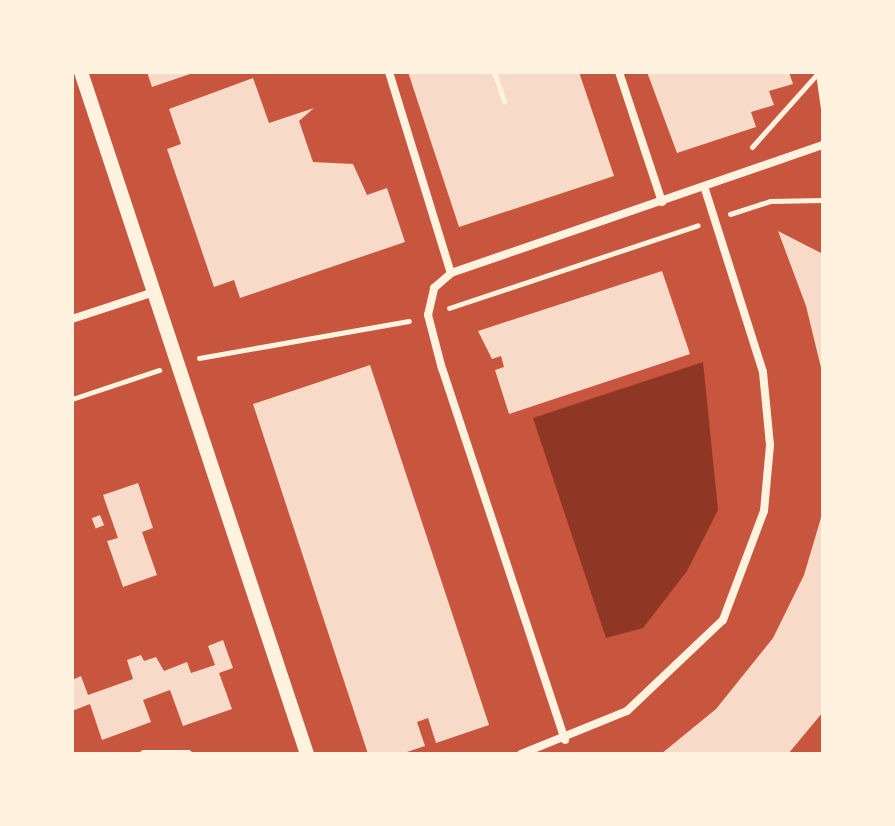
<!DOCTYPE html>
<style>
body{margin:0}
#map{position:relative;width:895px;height:826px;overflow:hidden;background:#c8553d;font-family:Barlow,sans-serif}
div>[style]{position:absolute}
.water>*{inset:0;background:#8f3625}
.building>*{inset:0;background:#f7dbc8;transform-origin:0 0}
.path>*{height:5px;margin:-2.5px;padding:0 2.5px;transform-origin:2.5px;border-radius:2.5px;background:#fff3e0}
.minor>*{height:8px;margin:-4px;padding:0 4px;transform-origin:4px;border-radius:4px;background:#fff3e0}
.tertiary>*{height:14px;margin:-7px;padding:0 7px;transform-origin:7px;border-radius:7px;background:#fff3e0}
span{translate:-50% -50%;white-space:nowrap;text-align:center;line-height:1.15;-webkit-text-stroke:7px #fff3e0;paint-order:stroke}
.frame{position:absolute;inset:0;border:74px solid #fff3e0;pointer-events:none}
</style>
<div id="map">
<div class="water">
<div style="clip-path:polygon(703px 362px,718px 510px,687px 571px,643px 628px,606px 638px,533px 418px)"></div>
</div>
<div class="building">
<div style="clip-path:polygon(147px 72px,193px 72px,193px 73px,152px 87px)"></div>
<div style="clip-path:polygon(408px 72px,579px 72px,614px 176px,459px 227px)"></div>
<div style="clip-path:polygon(647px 72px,789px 72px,793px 84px,769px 91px,774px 105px,751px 112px,756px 127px,677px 153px)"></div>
<div style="clip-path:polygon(253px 78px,269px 123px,314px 108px,299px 121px,313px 162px,353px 164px,367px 195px,387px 188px,405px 242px,240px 298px,234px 280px,214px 287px,167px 149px,181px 144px,169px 109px)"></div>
<div style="clip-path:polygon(778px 231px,823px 254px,823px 376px,806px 306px)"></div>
<div style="clip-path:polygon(662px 271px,690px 354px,509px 414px,495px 370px,504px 367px,501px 356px,492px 359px,478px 331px)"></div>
<div style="clip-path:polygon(370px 365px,489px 725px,436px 743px,428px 718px,417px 722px,425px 746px,401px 754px,368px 754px,253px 404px)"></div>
<div style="clip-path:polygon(138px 483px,153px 528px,142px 532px,157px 575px,123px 587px,107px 541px,118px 538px,103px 495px)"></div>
<div style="clip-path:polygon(823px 511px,823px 712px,788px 754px,661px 754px,716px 709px,773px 638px,804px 575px)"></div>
<div style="left:100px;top:515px;width:11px;height:9px;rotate:68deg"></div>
<div style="clip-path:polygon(223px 640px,233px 668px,219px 673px,232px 709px,183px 726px,170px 690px,143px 700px,151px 722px,102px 740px,90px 704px,72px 711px,72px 680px,81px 676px,88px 695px,133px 679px,127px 660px,141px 655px,144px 661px,156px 657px,164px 671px,187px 662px,191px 673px,215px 665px,208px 646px)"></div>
</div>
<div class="path">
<div style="left:494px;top:72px;width:31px;rotate:71deg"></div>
<div style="left:818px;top:73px;width:37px;rotate:82deg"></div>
<div style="left:752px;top:147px;width:99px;rotate:-48.3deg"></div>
<div style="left:730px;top:214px;width:42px;rotate:-18deg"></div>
<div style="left:770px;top:201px;width:53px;rotate:-1.1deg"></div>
<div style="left:449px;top:308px;width:262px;rotate:-18.4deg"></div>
<div style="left:199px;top:358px;width:213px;rotate:-10deg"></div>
<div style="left:72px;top:399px;width:92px;rotate:-18.4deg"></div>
</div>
<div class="minor">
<div style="left:389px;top:72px;width:210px;rotate:72.9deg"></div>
<div style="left:619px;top:72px;width:137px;rotate:71.7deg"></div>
<div style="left:72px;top:319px;width:86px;rotate:-18.2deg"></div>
<div style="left:565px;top:740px;width:391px;rotate:-108.3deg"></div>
<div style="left:442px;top:369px;width:56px;rotate:-104.5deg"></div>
<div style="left:428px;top:315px;width:28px;rotate:-77deg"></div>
<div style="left:434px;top:288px;width:23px;rotate:-41deg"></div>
<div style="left:451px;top:273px;width:393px;rotate:-19deg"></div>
<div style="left:144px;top:754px;width:44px"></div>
<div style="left:521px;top:754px;width:114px;rotate:-22.1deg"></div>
<div style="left:627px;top:711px;width:132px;rotate:-43.5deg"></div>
<div style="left:723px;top:620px;width:116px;rotate:-69.4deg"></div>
<div style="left:764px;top:511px;width:66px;rotate:-84.8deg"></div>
<div style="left:770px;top:445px;width:73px;rotate:-95.5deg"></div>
<div style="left:763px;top:372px;width:195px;rotate:-107.6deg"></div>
</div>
<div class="tertiary">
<div style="left:81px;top:72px;width:718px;rotate:71.67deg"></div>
</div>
<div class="frame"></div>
</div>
